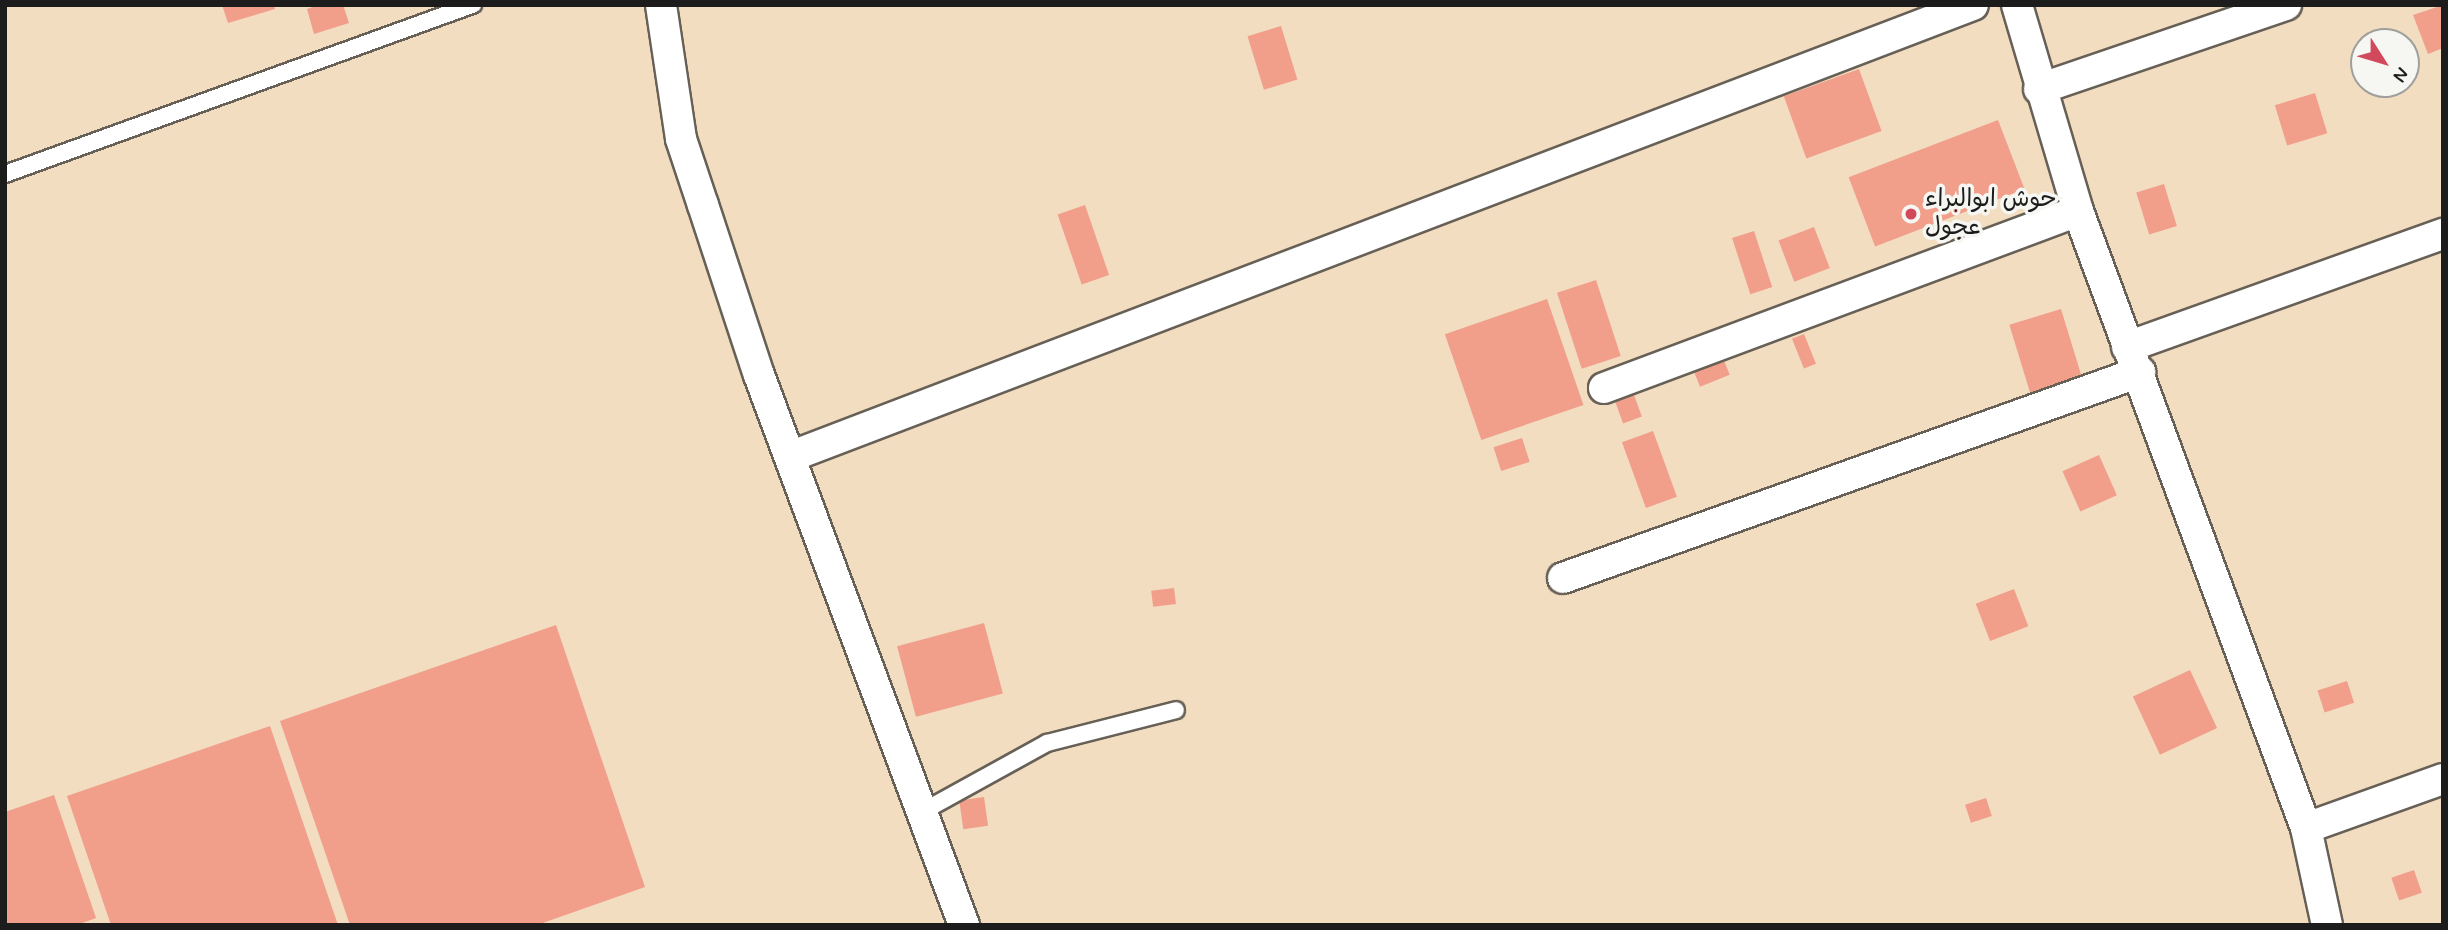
<!DOCTYPE html>
<meta charset="utf-8">
<style>
body{margin:0}
#map{position:relative;width:2448px;height:930px;overflow:hidden;background:#f2ddc1;font-family:Mynerve,"Playpen Sans Arabic",sans-serif}
div>[style]{position:absolute}
.building>*{inset:0;background:#f19e8b;transform-origin:0 0}
.roads{filter:drop-shadow(2px 0 #676056) drop-shadow(-2px 0 #676056) drop-shadow(0 2px #676056) drop-shadow(0 -2px #676056)}
.service>*{height:16px;margin:-8px;padding:0 8px;transform-origin:8px;border-radius:8px;background:#fff}
.minor>*{height:30px;margin:-15px;padding:0 15px;transform-origin:15px;border-radius:15px;background:#fff}
.dots>*{width:19px;height:19px;translate:-50% -50%;box-sizing:border-box;border:4px solid #f6f6f2;border-radius:50%}
span{translate:-50% -50%;white-space:nowrap;text-align:center;line-height:1.15;-webkit-text-stroke:7px #f6f6f2;paint-order:stroke}
.poi-label{font-size:24px;color:#1c1c1c}
.left{translate:0 -50%;text-align:left}
.frame{position:absolute;inset:0;border:7px solid #1c1c1c;pointer-events:none}
.north{position:absolute;left:2350px;top:28px;width:70px;height:70px;box-sizing:border-box;background:#f6f6f2;border:2px solid #9f9f9c;border-radius:50%;rotate:127deg;font-size:19px;font-weight:700;line-height:28px;text-align:center;color:#1c1c1c}
.north::after{content:'';display:block;margin:auto;width:24px;height:32px;background:#d1495b;clip-path:polygon(50% 0,100% 100%,50% 72%,0 100%)}
</style>
<div id="map">
<div class="building">
<div style="clip-path:polygon(222px 5px,274px 5px,275px 9px,228px 23px)"></div>
<div style="clip-path:polygon(318px 5px,343px 5px,349px 23px,314px 34px,307px 9px)"></div>
<div style="clip-path:polygon(2443px 5px,2443px 48px,2428px 54px,2413px 15px)"></div>
<div style="left:1281px;top:26px;width:56px;height:35px;rotate:73deg"></div>
<div style="clip-path:polygon(2397px 30px,2403px 42px,2371px 42px)"></div>
<div style="clip-path:polygon(2364px 45px,2364px 73px,2354px 50px)"></div>
<div style="left:1859px;top:69px;width:66px;height:80px;rotate:70deg"></div>
<div style="left:2315px;top:93px;width:42px;height:42px;rotate:73deg"></div>
<div style="left:1998px;top:120px;width:74px;height:160px;rotate:69deg"></div>
<div style="left:2164px;top:184px;width:44px;height:29px;rotate:73deg"></div>
<div style="left:1085px;top:205px;width:74px;height:29px;rotate:71deg"></div>
<div style="left:1814px;top:227px;width:44px;height:38px;rotate:69deg"></div>
<div style="left:1754px;top:231px;width:59px;height:23px;rotate:72deg"></div>
<div style="left:1596px;top:280px;width:80px;height:41px;rotate:72deg"></div>
<div style="left:1547px;top:299px;width:112px;height:108px;rotate:71deg"></div>
<div style="left:2061px;top:309px;width:72px;height:54px;rotate:73deg"></div>
<div style="left:1804px;top:334px;width:32px;height:13px;rotate:68deg"></div>
<div style="left:1723px;top:358px;width:18px;height:32px;rotate:68deg"></div>
<div style="left:1634px;top:395px;width:23px;height:20px;rotate:70deg"></div>
<div style="left:1653px;top:431px;width:70px;height:33px;rotate:70deg"></div>
<div style="left:1522px;top:438px;width:25px;height:30px;rotate:72deg"></div>
<div style="left:2099px;top:455px;width:44px;height:40px;rotate:66deg"></div>
<div style="left:1174px;top:588px;width:16px;height:23px;rotate:83deg"></div>
<div style="left:2014px;top:589px;width:40px;height:41px;rotate:69deg"></div>
<div style="left:984px;top:623px;width:73px;height:90px;rotate:75deg"></div>
<div style="clip-path:polygon(556px 625px,645px 887px,537px 925px,350px 925px,280px 721px)"></div>
<div style="left:2190px;top:670px;width:64px;height:63px;rotate:65deg"></div>
<div style="left:2347px;top:681px;width:23px;height:31px;rotate:72deg"></div>
<div style="clip-path:polygon(270px 726px,338px 925px,111px 925px,67px 796px)"></div>
<div style="clip-path:polygon(54px 795px,96px 918px,77px 925px,5px 925px,5px 812px)"></div>
<div style="left:984px;top:797px;width:29px;height:25px;rotate:82deg"></div>
<div style="left:1986px;top:798px;width:19px;height:22px;rotate:72deg"></div>
<div style="left:2414px;top:870px;width:24px;height:24px;rotate:71deg"></div>
</div>
<div class="roads">
<div class="service">
<div style="left:5px;top:174px;width:498px;rotate:-19.9deg"></div>
<div style="left:922px;top:812px;width:143px;rotate:-28.9deg"></div>
<div style="left:1047px;top:743px;width:133px;rotate:-14.3deg"></div>
</div>
<div class="minor">
<div style="left:661px;top:5px;width:135px;rotate:81.5deg"></div>
<div style="left:681px;top:139px;width:70px;rotate:71.6deg"></div>
<div style="left:703px;top:205px;width:179px;rotate:71.8deg"></div>
<div style="left:759px;top:375px;width:587px;rotate:69.56deg"></div>
<div style="left:2017px;top:5px;width:215px;rotate:73.5deg"></div>
<div style="left:2078px;top:211px;width:658px;rotate:69.72deg"></div>
<div style="left:2306px;top:828px;width:99px;rotate:77.8deg"></div>
<div style="left:2039px;top:89px;width:261px;rotate:-18.8deg"></div>
<div style="left:2127px;top:347px;width:336px;rotate:-19.7deg"></div>
<div style="left:1604px;top:388px;width:506px;rotate:-20.48deg"></div>
<div style="left:792px;top:456px;width:1264px;rotate:-20.9deg"></div>
<div style="left:1563px;top:578px;width:613px;rotate:-19.65deg"></div>
<div style="left:2306px;top:828px;width:145px;rotate:-19.7deg"></div>
</div>
</div>
<div class="dots">
<div style="left:1911px;top:214px;background:#d1495b"></div>
</div>
<div class="poi-label">
<span class="left" style="left:1925px;top:214px">حوش ابوالبراء<br>عجول</span>
</div>
<div class="frame"></div>
<div class="north">N</div>
</div>
